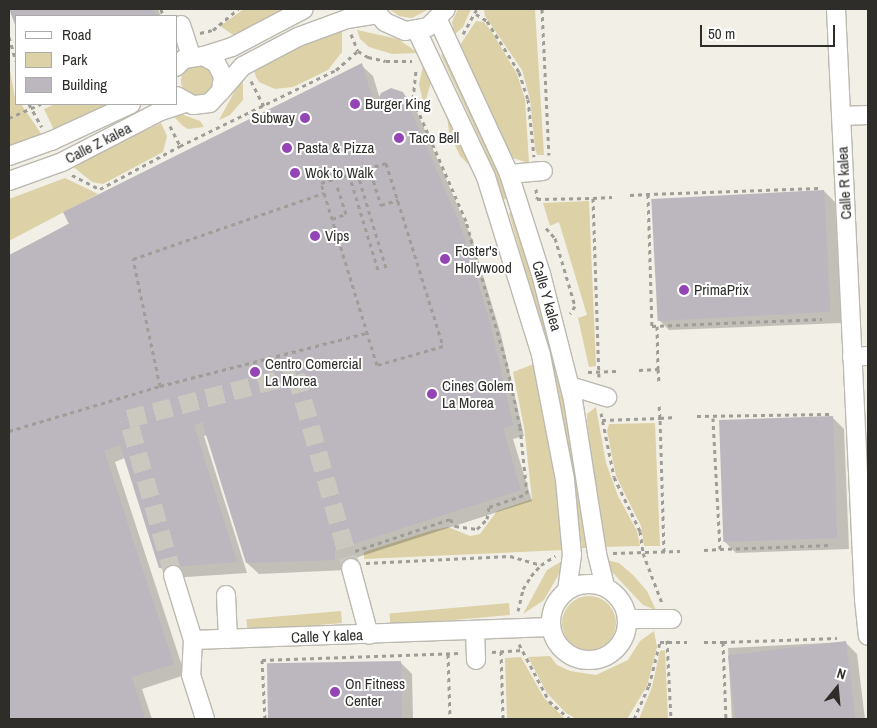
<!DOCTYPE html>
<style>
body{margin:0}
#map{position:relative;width:877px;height:728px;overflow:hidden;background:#f2efe6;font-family:"Archivo Narrow",sans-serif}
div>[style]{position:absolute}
.green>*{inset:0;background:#ddd1a8;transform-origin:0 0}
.round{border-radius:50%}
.shadow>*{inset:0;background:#0003}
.building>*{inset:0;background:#bcb7be;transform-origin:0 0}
.minor-tunnel>*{height:18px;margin-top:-9px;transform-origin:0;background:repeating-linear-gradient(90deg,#cbc8c0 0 18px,transparent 0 27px)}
.path>*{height:3px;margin-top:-1.5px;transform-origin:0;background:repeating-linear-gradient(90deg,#9f9d97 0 4px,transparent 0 8px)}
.roads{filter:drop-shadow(1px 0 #bbb9b0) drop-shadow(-1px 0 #bbb9b0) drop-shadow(0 1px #bbb9b0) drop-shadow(0 -1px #bbb9b0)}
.minor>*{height:18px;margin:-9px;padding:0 9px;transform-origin:9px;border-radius:9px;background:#fff}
.minor>.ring{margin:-9px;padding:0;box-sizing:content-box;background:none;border:18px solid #fff;border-radius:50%}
.dots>*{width:14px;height:14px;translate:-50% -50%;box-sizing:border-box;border:2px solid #fff;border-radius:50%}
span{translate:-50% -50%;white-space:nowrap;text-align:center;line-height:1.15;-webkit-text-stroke:4px #fff;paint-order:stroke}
.poi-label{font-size:15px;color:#2e2d2a}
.left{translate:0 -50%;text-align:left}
.right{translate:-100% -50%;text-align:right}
.street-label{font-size:15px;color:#2e2d2a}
.frame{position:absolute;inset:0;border:10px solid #2e2d2a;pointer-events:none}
.legend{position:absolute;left:15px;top:15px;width:162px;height:90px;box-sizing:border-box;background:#fff;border:1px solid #ababaa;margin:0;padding:6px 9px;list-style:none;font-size:15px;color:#2e2d2a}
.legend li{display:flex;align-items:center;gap:10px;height:25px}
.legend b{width:25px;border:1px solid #ababaa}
.north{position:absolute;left:812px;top:663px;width:50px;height:50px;-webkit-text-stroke:4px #fff;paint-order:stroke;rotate:17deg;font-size:14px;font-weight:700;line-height:20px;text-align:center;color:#2e2d2a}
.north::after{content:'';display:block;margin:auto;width:18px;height:22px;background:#2e2d2a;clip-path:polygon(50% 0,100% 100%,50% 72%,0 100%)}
.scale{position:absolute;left:700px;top:25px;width:135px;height:22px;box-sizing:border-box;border:2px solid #2e2d2a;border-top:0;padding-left:6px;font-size:15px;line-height:18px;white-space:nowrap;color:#2e2d2a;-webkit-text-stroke:4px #fff;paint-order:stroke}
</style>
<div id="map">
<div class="green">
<div style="clip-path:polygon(244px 9px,282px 9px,235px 36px,220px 26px)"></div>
<div style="clip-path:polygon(389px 9px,429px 9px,412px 18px,399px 16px)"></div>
<div style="clip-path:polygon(458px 9px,471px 9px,463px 27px,454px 35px,452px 22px)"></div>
<div style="clip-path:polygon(484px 9px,535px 9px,544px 155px,537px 155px,535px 148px,530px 99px,522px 70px,485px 16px)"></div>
<div style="clip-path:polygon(476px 21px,484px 22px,492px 32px,517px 74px,525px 99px,529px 163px,513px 158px,501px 141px,460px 45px)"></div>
<div style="clip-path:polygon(342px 30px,342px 52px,328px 70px,293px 87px,275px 89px,259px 82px,256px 77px,254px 70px,301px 45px)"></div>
<div style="clip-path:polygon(357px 30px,398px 39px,418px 53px,392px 54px,369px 47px,360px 39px)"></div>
<div style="clip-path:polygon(445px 53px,487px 142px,509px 198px,503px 200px,485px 150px,441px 55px)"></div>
<div style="clip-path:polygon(9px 64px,16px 104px,21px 104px,42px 135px,9px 149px)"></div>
<div style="clip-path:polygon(427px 64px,432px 79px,424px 106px,419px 84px,423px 66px)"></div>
<div class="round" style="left:181px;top:65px;width:32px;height:32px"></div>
<div style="clip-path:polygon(243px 76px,243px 100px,230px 115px,219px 120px)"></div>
<div style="clip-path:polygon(444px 93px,476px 172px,460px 156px,449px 132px)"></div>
<div style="clip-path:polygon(55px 104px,110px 104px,54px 130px,44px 109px)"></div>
<div style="clip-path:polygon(181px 114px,200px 121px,204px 127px,188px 129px,183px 126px,173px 116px)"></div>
<div style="clip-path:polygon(161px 123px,167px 136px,163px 152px,103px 184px,92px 182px,71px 165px)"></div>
<div style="clip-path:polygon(65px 178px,98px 194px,9px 241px,9px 199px)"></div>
<div style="clip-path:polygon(589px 201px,596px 366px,589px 367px,578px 318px,587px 315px,559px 222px,550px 226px,543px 203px)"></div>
<div style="clip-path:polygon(513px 212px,553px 344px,547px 346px,509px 213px)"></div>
<div style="clip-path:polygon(555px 357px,569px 417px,587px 548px,582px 548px,570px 456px,550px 359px)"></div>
<div style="clip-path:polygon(534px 364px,556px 479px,564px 550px,364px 559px,364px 552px,433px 530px,448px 527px,470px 536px,480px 534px,497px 511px,532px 499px,524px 427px,513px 372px)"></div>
<div style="clip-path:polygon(596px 407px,606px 463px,618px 496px,637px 531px,640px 546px,603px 547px,587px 420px,587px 414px)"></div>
<div style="clip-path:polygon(655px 423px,660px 546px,644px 546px,641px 526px,616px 476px,607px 431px,609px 424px)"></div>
<div style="clip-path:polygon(607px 560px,619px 563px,633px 575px,647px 591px,656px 610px,643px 605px,612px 572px)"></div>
<div style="clip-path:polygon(562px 561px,559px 574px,544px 600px,523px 614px,547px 570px)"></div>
<div class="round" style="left:562px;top:596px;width:54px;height:54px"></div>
<div style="left:509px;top:603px;width:12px;height:120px;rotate:85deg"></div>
<div style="left:341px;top:611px;width:12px;height:95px;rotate:85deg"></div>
<div style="clip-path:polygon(654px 631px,657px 647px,647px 686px,627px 719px,576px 719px,566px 713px,547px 693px,528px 657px,550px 656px,557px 665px,570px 671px,596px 675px,628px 660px,640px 641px)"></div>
<div style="clip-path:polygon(665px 650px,668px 719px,639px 719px,652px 687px,660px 651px)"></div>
<div style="clip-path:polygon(521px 657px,544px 698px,565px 719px,507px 719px,505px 658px)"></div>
</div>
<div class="shadow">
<div style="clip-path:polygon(9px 9px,158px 9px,161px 16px,16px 16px,16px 24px)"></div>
<div style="clip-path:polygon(361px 65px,373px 76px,380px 99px,403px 93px,414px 105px,472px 239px,501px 335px,524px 436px,513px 439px,532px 501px,346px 561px,346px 570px,259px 574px,247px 563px,207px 435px,204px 436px,247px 573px,171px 578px,160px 567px,125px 458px,115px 462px,185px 675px,142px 689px,152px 719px,9px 719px,9px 256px)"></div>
<div style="clip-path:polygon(824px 191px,835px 202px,841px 323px,669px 330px,658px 319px)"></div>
<div style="clip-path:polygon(833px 418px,844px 429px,849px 549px,736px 553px,725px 542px)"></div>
<div style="clip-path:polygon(845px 642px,857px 654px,865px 719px,732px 719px,728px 648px)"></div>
<div style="clip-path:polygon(400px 662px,412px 674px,413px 719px,271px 719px,268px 666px)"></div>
</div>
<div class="building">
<div style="clip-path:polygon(9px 9px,153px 9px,157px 16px,16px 16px,16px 27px)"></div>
<div style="clip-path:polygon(362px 63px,375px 106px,381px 93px,391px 88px,403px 92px,461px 227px,490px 322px,513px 425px,503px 428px,521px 490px,335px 550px,335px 560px,246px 563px,202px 422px,194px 425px,237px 562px,159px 568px,120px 445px,104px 451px,174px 664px,132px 677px,145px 719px,9px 719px,9px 255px,69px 224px,63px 212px)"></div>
<div style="left:824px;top:190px;width:122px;height:173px;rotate:87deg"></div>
<div style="left:833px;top:416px;width:122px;height:114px;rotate:88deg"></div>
<div style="left:846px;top:641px;width:79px;height:119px;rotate:83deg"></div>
<div style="left:401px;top:661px;width:58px;height:134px;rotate:89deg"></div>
</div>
<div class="minor-tunnel">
<div style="left:173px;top:575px;width:162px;rotate:-106.1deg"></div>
<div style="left:128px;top:419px;width:174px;rotate:-14.7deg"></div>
<div style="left:296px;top:375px;width:201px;rotate:74.1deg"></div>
</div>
<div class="path">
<div style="left:161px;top:9px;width:7px;rotate:74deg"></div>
<div style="left:542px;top:9px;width:146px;rotate:87.3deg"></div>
<div style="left:476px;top:14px;width:13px;rotate:32deg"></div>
<div style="left:487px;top:21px;width:60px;rotate:57.9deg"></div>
<div style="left:519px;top:72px;width:28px;rotate:72deg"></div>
<div style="left:528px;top:99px;width:58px;rotate:84.1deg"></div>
<div style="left:200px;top:33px;width:13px;rotate:-13deg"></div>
<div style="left:213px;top:30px;width:33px;rotate:-40deg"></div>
<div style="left:351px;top:34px;width:18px;rotate:68deg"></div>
<div style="left:358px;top:51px;width:12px;rotate:31deg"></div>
<div style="left:368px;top:57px;width:18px;rotate:13deg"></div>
<div style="left:386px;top:61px;width:26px"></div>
<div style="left:463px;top:34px;width:29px;rotate:-61deg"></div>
<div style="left:9px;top:37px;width:25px;rotate:74deg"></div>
<div style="left:251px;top:81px;width:28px;rotate:63deg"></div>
<div style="left:29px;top:104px;width:26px;rotate:61deg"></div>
<div style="left:9px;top:118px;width:35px;rotate:-24deg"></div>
<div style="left:170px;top:126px;width:22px;rotate:63deg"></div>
<div style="left:386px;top:163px;width:192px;rotate:72.7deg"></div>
<div style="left:443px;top:346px;width:69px;rotate:163.9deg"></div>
<div style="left:377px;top:365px;width:190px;rotate:-107.1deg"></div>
<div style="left:321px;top:183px;width:68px;rotate:-17.1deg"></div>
<div style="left:357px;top:172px;width:100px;rotate:73.2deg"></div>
<div style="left:371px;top:173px;width:34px;rotate:73deg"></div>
<div style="left:381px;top:205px;width:18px;rotate:-16deg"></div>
<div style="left:349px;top:174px;width:100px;rotate:73.2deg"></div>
<div style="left:72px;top:175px;width:31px;rotate:27deg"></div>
<div style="left:100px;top:189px;width:91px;rotate:-28.3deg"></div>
<div style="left:180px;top:146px;width:174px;rotate:-26deg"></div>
<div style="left:336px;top:70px;width:29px;rotate:-41deg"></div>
<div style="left:818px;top:188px;width:170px;rotate:178deg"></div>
<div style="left:648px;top:194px;width:132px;rotate:88.3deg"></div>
<div style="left:652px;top:326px;width:170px;rotate:-2.4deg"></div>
<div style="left:536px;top:189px;width:10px;rotate:84deg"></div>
<div style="left:537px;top:199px;width:56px;rotate:-1deg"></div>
<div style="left:593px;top:198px;width:179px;rotate:88.1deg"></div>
<div style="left:630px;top:195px;width:18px;rotate:-3deg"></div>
<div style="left:593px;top:198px;width:19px;rotate:-3deg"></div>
<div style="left:332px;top:219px;width:15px;rotate:-20deg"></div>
<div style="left:346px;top:214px;width:32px;rotate:-108deg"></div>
<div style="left:546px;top:228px;width:13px;rotate:48deg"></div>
<div style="left:555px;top:238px;width:71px;rotate:73.6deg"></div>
<div style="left:575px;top:306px;width:9px;rotate:122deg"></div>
<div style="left:657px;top:326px;width:43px;rotate:88.7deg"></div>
<div style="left:639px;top:370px;width:19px;rotate:-3deg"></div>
<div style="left:658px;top:369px;width:13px;rotate:86deg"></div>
<div style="left:588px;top:372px;width:28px;rotate:-2deg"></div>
<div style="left:160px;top:386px;width:130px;rotate:-102deg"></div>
<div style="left:133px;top:259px;width:202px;rotate:-19.1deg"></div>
<div style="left:601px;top:413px;width:65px;rotate:78.5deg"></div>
<div style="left:614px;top:477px;width:60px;rotate:64.3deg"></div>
<div style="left:640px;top:531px;width:22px;rotate:82deg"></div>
<div style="left:643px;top:553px;width:53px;rotate:69.2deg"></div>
<div style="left:697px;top:416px;width:132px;rotate:-0.9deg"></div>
<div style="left:602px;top:420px;width:58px;rotate:-2deg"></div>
<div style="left:660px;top:418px;width:14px;rotate:-94deg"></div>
<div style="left:9px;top:431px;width:158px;rotate:-16.6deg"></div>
<div style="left:160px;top:386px;width:214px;rotate:-14.4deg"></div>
<div style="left:720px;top:549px;width:112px;rotate:-2deg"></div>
<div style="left:704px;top:550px;width:16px;rotate:-4deg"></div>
<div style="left:720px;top:549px;width:131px;rotate:-93.1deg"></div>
<div style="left:355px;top:551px;width:100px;rotate:-18.6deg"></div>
<div style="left:450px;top:519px;width:9px;rotate:54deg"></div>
<div style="left:455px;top:526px;width:22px;rotate:8deg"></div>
<div style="left:477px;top:529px;width:14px;rotate:-45deg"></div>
<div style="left:487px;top:519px;width:12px;rotate:-81deg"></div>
<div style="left:489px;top:507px;width:40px;rotate:-18.9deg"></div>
<div style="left:527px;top:494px;width:67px;rotate:-96deg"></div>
<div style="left:520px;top:427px;width:62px;rotate:-102deg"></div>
<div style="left:507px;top:366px;width:151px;rotate:-105.8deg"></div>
<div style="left:466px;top:221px;width:133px;rotate:-113.5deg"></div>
<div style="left:413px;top:99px;width:28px;rotate:-84deg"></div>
<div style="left:664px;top:552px;width:134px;rotate:-91.7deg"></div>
<div style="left:660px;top:418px;width:15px;rotate:-4deg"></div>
<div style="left:613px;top:553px;width:67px;rotate:-1.7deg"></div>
<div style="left:366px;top:563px;width:144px;rotate:-2.8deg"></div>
<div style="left:510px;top:556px;width:32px;rotate:16deg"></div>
<div style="left:518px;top:611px;width:23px;rotate:-77deg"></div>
<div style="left:523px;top:589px;width:15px;rotate:-58deg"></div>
<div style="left:531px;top:576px;width:15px;rotate:-48deg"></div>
<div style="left:541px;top:565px;width:17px;rotate:-33deg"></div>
<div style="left:667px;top:640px;width:79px;rotate:87.1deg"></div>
<div style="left:704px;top:642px;width:19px"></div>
<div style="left:723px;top:642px;width:77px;rotate:87.8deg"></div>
<div style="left:723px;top:642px;width:114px;rotate:-2deg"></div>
<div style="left:519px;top:644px;width:64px;rotate:62.2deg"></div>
<div style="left:549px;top:701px;width:28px;rotate:41deg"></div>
<div style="left:501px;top:651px;width:68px;rotate:88.3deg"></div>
<div style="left:492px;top:652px;width:30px;rotate:-4deg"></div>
<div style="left:448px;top:654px;width:65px;rotate:88.2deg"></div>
<div style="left:265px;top:719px;width:59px;rotate:-92.9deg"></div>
<div style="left:262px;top:660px;width:198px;rotate:-2deg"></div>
<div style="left:634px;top:719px;width:36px;rotate:-66deg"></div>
<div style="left:649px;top:686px;width:45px;rotate:-76deg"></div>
<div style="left:660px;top:642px;width:27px"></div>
</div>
<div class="roads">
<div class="minor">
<div style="left:374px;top:9px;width:17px;rotate:50deg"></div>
<div style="left:385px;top:22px;width:22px;rotate:24deg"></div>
<div style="left:405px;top:31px;width:23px;rotate:-10deg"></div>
<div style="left:428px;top:27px;width:25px;rotate:-45deg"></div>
<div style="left:836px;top:9px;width:591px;rotate:87.28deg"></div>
<div style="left:864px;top:599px;width:37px;rotate:84deg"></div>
<div style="left:438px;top:20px;width:170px;rotate:65.2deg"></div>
<div style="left:509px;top:174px;width:105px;rotate:72.3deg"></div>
<div style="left:541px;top:274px;width:130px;rotate:75.7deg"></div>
<div style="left:573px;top:400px;width:156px;rotate:81.1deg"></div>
<div style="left:597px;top:554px;width:34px;rotate:76deg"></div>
<div style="left:181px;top:25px;width:33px;rotate:72deg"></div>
<div style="left:417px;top:31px;width:161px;rotate:64.7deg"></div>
<div style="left:486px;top:177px;width:186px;rotate:72.8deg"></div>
<div style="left:541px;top:355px;width:127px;rotate:79.1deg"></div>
<div style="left:565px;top:480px;width:75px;rotate:84.7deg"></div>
<div style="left:572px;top:555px;width:35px;rotate:98deg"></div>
<div style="left:203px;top:56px;width:30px;rotate:-17deg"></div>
<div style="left:232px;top:47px;width:81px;rotate:-27.8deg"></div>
<div style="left:176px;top:67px;width:11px;rotate:-45deg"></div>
<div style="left:184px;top:59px;width:19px;rotate:-9deg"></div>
<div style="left:203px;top:56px;width:15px;rotate:28deg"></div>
<div style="left:216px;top:63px;width:15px;rotate:62deg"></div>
<div style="left:223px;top:76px;width:15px;rotate:98deg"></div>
<div style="left:221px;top:91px;width:16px;rotate:133deg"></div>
<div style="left:210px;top:103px;width:17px;rotate:173deg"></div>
<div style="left:193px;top:105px;width:18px;rotate:-151deg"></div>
<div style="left:221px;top:91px;width:33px;rotate:-49deg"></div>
<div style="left:243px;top:66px;width:62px;rotate:-27.8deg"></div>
<div style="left:298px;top:37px;width:52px;rotate:-20.2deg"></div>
<div style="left:347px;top:19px;width:30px;rotate:-9deg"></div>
<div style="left:841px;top:116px;width:27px;rotate:-2deg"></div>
<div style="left:9px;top:156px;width:45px;rotate:-19.7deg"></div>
<div style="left:51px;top:141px;width:88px;rotate:-24.8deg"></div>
<div style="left:509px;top:174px;width:34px;rotate:-5deg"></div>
<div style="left:9px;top:181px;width:56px;rotate:-19.7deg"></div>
<div style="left:62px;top:162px;width:111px;rotate:-27.3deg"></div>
<div style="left:161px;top:111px;width:25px;rotate:-18deg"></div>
<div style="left:852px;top:357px;width:16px;rotate:-4deg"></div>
<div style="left:570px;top:386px;width:39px;rotate:17deg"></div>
<div style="left:351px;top:568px;width:69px;rotate:75deg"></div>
<div style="left:173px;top:575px;width:68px;rotate:72.9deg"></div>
<div style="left:193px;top:640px;width:35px;rotate:93deg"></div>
<div style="left:191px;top:675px;width:46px;rotate:72.3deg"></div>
<div class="ring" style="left:551px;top:584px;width:58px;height:58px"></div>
<div style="left:226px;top:595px;width:44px;rotate:87.4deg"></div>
<div style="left:627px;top:619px;width:45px"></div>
<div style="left:475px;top:630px;width:30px;rotate:88deg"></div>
<div style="left:193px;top:640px;width:358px;rotate:-2.1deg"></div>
</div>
</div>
<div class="dots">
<div style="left:355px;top:104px;background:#9444b4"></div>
<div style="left:305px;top:118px;background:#9444b4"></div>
<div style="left:399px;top:138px;background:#9444b4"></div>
<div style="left:287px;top:148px;background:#9444b4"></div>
<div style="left:295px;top:173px;background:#9444b4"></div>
<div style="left:315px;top:236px;background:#9444b4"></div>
<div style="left:445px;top:259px;background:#9444b4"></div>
<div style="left:684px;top:290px;background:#9444b4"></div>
<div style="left:255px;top:372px;background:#9444b4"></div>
<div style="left:432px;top:394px;background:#9444b4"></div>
<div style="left:335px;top:692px;background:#9444b4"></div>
</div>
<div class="poi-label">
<span class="left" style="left:365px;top:104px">Burger King</span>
<span class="right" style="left:295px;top:118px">Subway</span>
<span class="left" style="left:409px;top:138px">Taco Bell</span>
<span class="left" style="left:297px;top:148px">Pasta &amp; Pizza</span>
<span class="left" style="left:305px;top:173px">Wok to Walk</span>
<span class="left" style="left:325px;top:236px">Vips</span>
<span class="left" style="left:455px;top:259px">Foster's<br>Hollywood</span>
<span class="left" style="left:694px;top:290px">PrimaPrix</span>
<span class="left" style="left:265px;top:372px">Centro Comercial<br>La Morea</span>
<span class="left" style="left:442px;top:394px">Cines Golem<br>La Morea</span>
<span class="left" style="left:345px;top:692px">On Fitness<br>Center</span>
</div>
<div class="street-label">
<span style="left:98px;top:143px;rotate:-27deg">Calle Z kalea</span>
<span style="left:844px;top:183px;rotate:-93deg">Calle R kalea</span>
<span style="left:547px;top:296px;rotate:74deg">Calle Y kalea</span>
<span style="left:327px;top:636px;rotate:-2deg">Calle Y kalea</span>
</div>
<div class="frame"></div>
<ul class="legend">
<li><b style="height:6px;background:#fff"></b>Road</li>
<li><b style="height:14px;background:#ddd1a8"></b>Park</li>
<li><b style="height:14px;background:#bcb7be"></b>Building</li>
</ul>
<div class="north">N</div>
<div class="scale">50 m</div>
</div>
